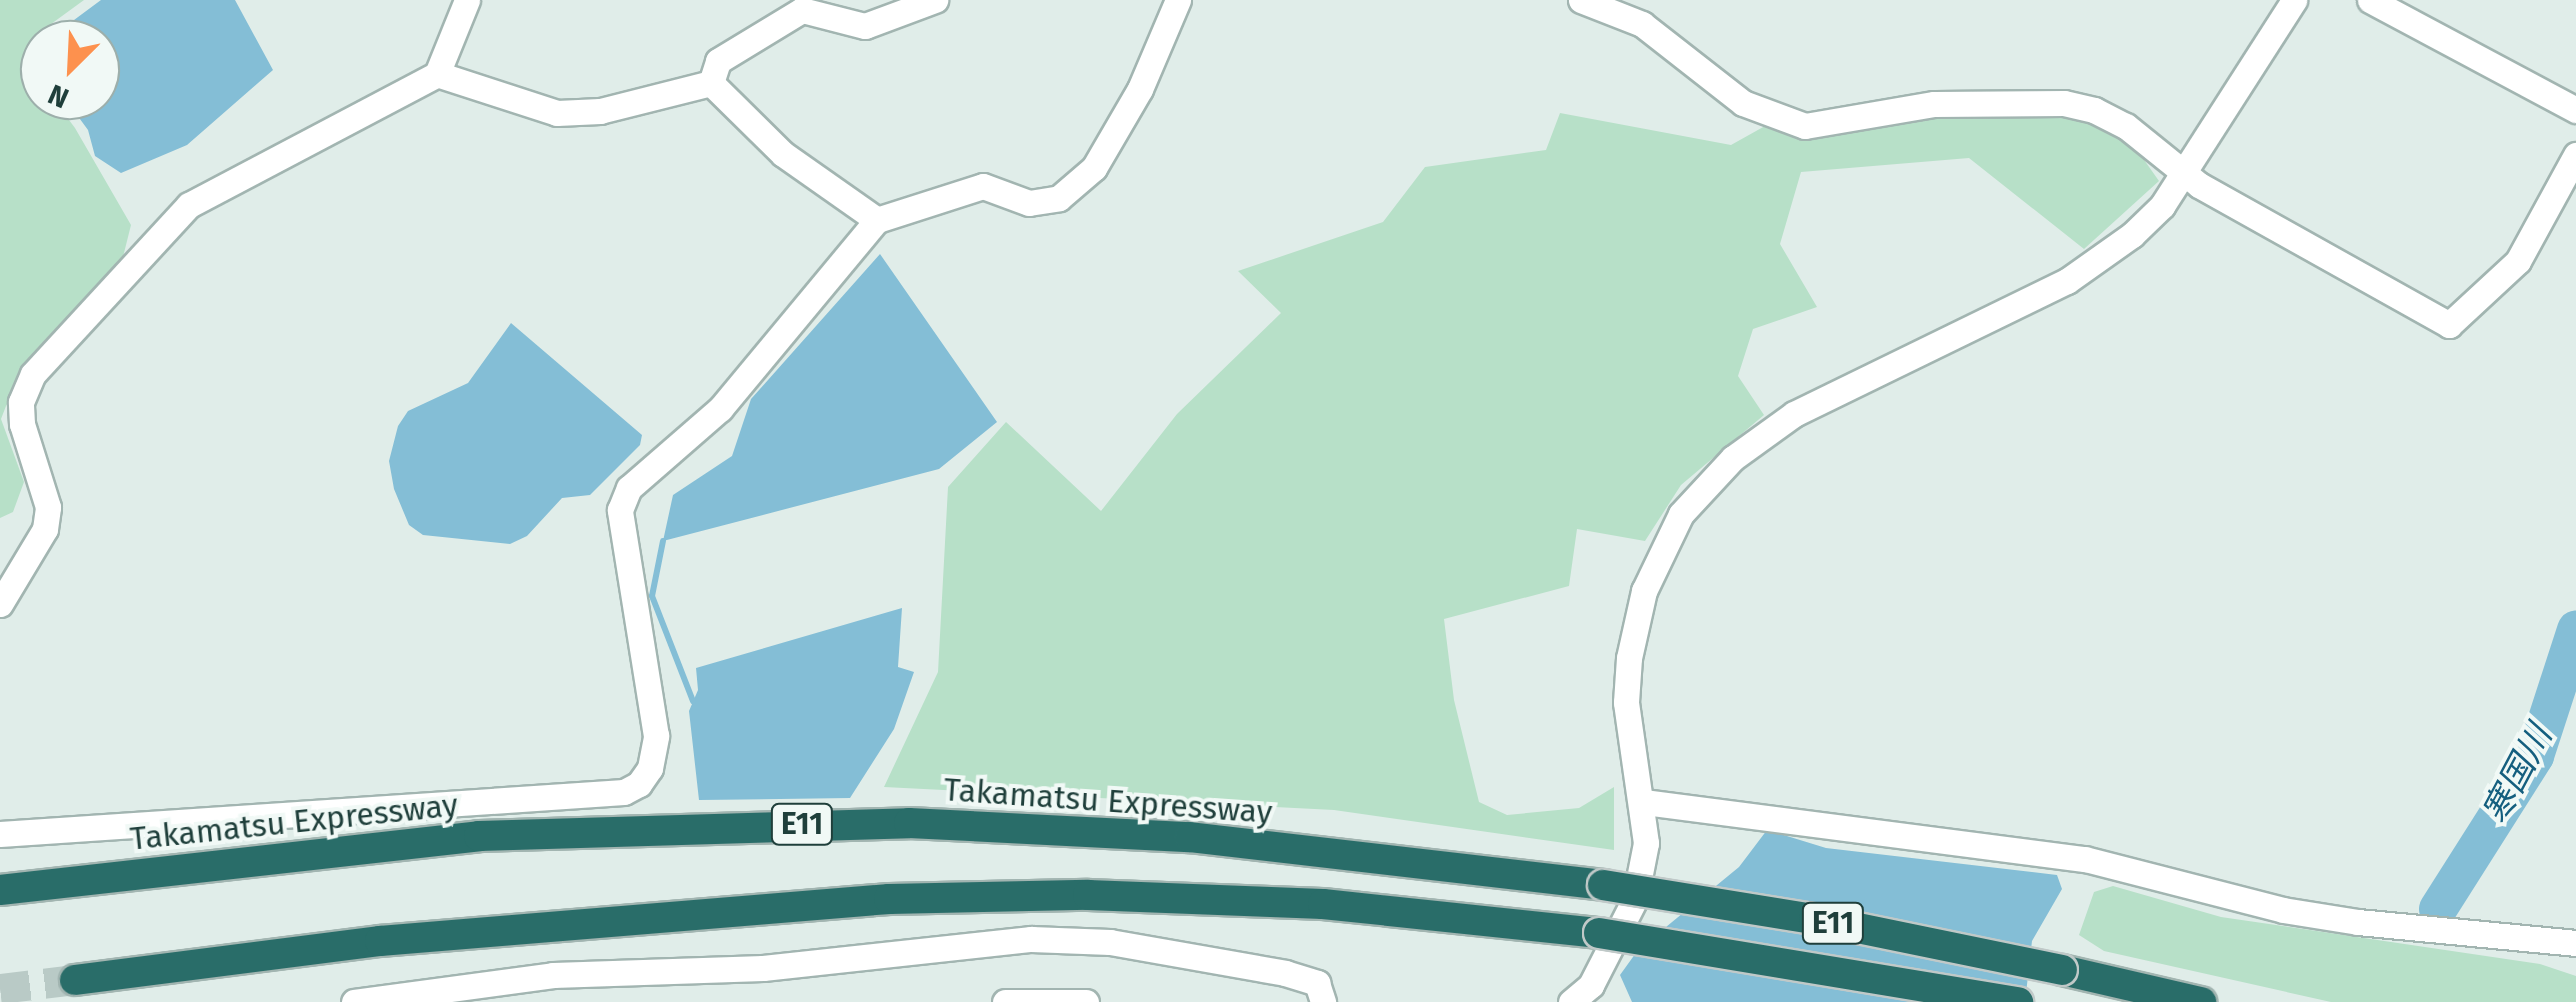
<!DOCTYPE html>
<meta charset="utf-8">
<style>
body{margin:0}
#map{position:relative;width:2576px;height:1002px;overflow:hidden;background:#e0ede9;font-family:"Fira Sans","Noto Sans JP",sans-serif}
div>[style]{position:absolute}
.green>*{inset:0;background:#b7e0c8}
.water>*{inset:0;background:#84bed6}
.stream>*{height:6px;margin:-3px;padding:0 3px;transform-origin:3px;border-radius:3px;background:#84bed6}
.river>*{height:38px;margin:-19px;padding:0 19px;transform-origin:19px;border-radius:19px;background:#84bed6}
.highway-tunnel>*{height:30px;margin-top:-15px;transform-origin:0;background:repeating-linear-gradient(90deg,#b9cac6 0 30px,transparent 0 45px)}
.roads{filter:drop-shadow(2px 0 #a2b5b1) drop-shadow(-2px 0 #a2b5b1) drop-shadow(0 2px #a2b5b1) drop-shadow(0 -2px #a2b5b1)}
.minor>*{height:25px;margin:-12.5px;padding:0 12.5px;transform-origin:12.5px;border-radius:12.5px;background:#fff}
.highway>*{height:30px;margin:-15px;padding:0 15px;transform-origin:15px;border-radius:15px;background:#296d69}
.bridges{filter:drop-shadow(2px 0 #c0c9c8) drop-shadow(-2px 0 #c0c9c8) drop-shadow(0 2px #c0c9c8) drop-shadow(0 -2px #c0c9c8)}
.highway-bridge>*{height:30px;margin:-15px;padding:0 15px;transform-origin:15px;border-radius:15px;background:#296d69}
span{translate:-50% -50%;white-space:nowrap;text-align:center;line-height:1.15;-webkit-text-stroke:8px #f1f9f6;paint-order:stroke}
.shield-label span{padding:2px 8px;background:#f1f9f6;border:2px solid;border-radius:8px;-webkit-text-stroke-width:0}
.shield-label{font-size:30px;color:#1f3f3b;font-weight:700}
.street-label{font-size:32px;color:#1f3f3b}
.water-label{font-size:35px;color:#155f7f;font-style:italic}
.north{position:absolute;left:20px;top:20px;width:100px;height:100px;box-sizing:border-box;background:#f1f9f6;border:2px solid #9dafab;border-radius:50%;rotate:204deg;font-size:28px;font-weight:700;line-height:40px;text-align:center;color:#1f3f3b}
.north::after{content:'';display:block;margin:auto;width:35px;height:45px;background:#fd914e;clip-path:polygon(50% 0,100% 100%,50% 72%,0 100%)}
</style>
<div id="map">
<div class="green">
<div style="clip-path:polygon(0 0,84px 0,36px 35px,30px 57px,40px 100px,54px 100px,75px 128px,131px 225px,122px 261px,30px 363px,6px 406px,1px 419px,24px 482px,13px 512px,0 518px)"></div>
<div style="clip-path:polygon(2069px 110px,2130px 140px,2159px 181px,2084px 249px,1969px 158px,1801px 172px,1780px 244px,1817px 307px,1753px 329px,1738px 376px,1764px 415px,1681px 485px,1645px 541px,1577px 529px,1569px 586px,1444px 619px,1454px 700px,1479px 802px,1507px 815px,1579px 808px,1614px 787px,1614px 850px,1334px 810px,884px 787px,938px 672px,948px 487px,1006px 422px,1101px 511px,1177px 414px,1281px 313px,1238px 271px,1383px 222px,1425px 167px,1546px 150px,1560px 113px,1731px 145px,1765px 126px,1810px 134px,1932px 114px,2020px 118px)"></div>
<div style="clip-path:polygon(2113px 886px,2221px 917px,2540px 964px,2576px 976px,2576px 1002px,2331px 1002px,2104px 951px,2079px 935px,2094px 892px)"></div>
</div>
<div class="water">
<div style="clip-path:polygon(101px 0,235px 0,273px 70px,187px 145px,121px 173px,95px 156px,88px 130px,66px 100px,100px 100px,100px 40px,47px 40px)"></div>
<div style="clip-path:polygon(880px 254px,997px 422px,939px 469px,663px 541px,673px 495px,732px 456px,751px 399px)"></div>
<div style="clip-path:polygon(511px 323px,642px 435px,640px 445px,590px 495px,562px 498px,527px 536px,510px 544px,423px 535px,409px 525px,394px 489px,389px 461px,398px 426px,408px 411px,468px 383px)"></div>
<div style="clip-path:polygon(902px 608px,898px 667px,914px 672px,894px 729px,850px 798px,699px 800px,689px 711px,698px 690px,696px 668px)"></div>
<div style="clip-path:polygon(1767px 830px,1826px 848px,2057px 875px,2062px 889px,2032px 941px,2025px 1002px,1632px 1002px,1620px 975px,1638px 950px,1739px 867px)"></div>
</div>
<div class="stream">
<div style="left:663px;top:541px;width:56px;rotate:101.3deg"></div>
<div style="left:652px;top:596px;width:113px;rotate:68.7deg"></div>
</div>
<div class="river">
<div style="left:2438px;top:909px;width:181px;rotate:-57.6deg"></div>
<div style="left:2535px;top:756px;width:133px;rotate:-72deg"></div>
</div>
<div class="highway-tunnel">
<div style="left:0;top:989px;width:76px;rotate:-6.8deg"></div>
</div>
<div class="roads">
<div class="minor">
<div style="left:1581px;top:0;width:66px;rotate:21.5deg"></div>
<div style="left:1642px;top:24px;width:128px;rotate:38deg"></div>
<div style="left:1743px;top:103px;width:66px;rotate:20.4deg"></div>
<div style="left:1805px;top:126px;width:131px;rotate:-9.7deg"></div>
<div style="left:1934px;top:104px;width:130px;rotate:-0.4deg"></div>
<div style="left:2064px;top:103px;width:31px;rotate:13deg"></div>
<div style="left:2094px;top:110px;width:36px;rotate:27deg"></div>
<div style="left:2126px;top:126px;width:94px;rotate:38.9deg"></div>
<div style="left:2199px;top:185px;width:287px;rotate:29.2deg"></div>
<div style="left:2449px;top:325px;width:94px;rotate:-42.8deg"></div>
<div style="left:2518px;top:261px;width:121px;rotate:-61.3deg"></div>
<div style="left:2370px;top:0;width:234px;rotate:28.1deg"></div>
<div style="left:437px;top:74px;width:126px;rotate:18deg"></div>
<div style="left:557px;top:113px;width:43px;rotate:-2.7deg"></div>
<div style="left:600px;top:111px;width:114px;rotate:-14.2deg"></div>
<div style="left:711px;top:83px;width:101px;rotate:44.6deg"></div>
<div style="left:783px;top:154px;width:115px;rotate:35.1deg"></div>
<div style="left:711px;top:83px;width:23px;rotate:-72deg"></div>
<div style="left:718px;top:61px;width:98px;rotate:-31.3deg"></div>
<div style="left:802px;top:10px;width:65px;rotate:14.3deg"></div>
<div style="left:865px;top:26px;width:75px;rotate:-20.4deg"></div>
<div style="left:0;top:604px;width:87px;rotate:-59deg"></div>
<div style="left:45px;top:529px;width:22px;rotate:-82deg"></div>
<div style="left:48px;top:507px;width:87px;rotate:-107.4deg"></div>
<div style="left:22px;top:424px;width:22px;rotate:-93deg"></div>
<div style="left:21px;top:402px;width:30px;rotate:-67deg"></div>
<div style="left:33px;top:374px;width:230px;rotate:-47.3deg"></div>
<div style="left:189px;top:205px;width:280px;rotate:-27.8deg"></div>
<div style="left:437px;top:74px;width:80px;rotate:-67.9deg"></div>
<div style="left:1644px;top:802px;width:445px;rotate:7.4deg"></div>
<div style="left:2085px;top:859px;width:204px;rotate:14.4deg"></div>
<div style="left:2283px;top:910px;width:76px;rotate:9.1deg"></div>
<div style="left:2358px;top:922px;width:219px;rotate:5.5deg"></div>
<div style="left:0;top:834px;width:625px;rotate:-3.85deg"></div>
<div style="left:624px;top:792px;width:17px;rotate:-28deg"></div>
<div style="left:639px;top:784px;width:19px;rotate:-55deg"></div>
<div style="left:650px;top:768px;width:33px;rotate:-79deg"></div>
<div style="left:656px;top:736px;width:229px;rotate:-99.1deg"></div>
<div style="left:620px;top:510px;width:24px;rotate:-68deg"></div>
<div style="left:629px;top:488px;width:121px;rotate:-41deg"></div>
<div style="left:720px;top:409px;width:246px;rotate:-50.3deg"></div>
<div style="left:877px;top:220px;width:111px;rotate:-17.8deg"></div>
<div style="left:983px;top:186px;width:49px;rotate:20.3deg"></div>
<div style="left:1029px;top:203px;width:30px;rotate:-9deg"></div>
<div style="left:1059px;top:198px;width:46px;rotate:-40.6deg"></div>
<div style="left:1094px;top:168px;width:91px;rotate:-59.8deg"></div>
<div style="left:1140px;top:89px;width:97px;rotate:-66.9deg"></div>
<div style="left:354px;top:1002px;width:201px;rotate:-7.7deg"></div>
<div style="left:553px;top:975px;width:210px;rotate:-1.9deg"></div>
<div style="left:763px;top:968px;width:270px;rotate:-6.2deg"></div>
<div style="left:1031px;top:939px;width:79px;rotate:2.2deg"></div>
<div style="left:1110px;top:942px;width:178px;rotate:10deg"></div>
<div style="left:1285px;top:973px;width:34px;rotate:17deg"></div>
<div style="left:1317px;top:983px;width:20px;rotate:72deg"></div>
<div style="left:1005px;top:1002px;width:81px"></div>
<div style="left:1571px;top:1002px;width:26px;rotate:-40deg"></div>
<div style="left:1591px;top:985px;width:97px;rotate:-62.9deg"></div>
<div style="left:1635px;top:899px;width:57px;rotate:-78.9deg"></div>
<div style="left:1646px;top:843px;width:142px;rotate:-98.1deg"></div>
<div style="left:1626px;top:702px;width:44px;rotate:-86.1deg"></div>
<div style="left:1629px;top:658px;width:69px;rotate:-77.4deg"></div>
<div style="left:1644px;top:591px;width:85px;rotate:-64.3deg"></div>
<div style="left:1681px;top:514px;width:76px;rotate:-47.1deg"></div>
<div style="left:1733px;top:458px;width:75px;rotate:-35.8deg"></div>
<div style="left:1794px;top:414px;width:304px;rotate:-26deg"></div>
<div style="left:2067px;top:281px;width:80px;rotate:-35.3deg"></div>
<div style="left:2132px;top:235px;width:42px;rotate:-44deg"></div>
<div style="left:2162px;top:206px;width:245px;rotate:-57.3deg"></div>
</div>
<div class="highway">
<div style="left:0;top:890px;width:482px;rotate:-6.4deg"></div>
<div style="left:479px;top:836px;width:430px;rotate:-1.7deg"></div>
<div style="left:909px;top:823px;width:281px;rotate:2.9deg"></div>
<div style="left:1190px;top:837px;width:416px;rotate:6.6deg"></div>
<div style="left:2062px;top:970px;width:143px;rotate:13deg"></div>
<div style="left:75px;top:980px;width:307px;rotate:-7.3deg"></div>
<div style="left:380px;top:941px;width:511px;rotate:-4.72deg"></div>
<div style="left:889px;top:899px;width:199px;rotate:-1.2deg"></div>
<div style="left:1088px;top:895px;width:235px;rotate:2.2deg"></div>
<div style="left:1323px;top:904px;width:278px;rotate:6deg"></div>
</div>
</div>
<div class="bridges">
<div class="highway-bridge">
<div style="left:1603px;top:885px;width:214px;rotate:9.2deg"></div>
<div style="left:1814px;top:919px;width:253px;rotate:11.6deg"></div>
<div style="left:1599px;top:933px;width:425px;rotate:9.4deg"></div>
</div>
</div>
<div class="shield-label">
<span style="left:802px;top:824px">E11</span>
<span style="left:1833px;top:923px">E11</span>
</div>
<div class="street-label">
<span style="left:1108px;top:801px;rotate:4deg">Takamatsu Expressway</span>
<span style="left:294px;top:822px;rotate:-6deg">Takamatsu Expressway</span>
</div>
<div class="water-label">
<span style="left:2517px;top:774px;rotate:-62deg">寒国川</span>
</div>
<div class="north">N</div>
</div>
